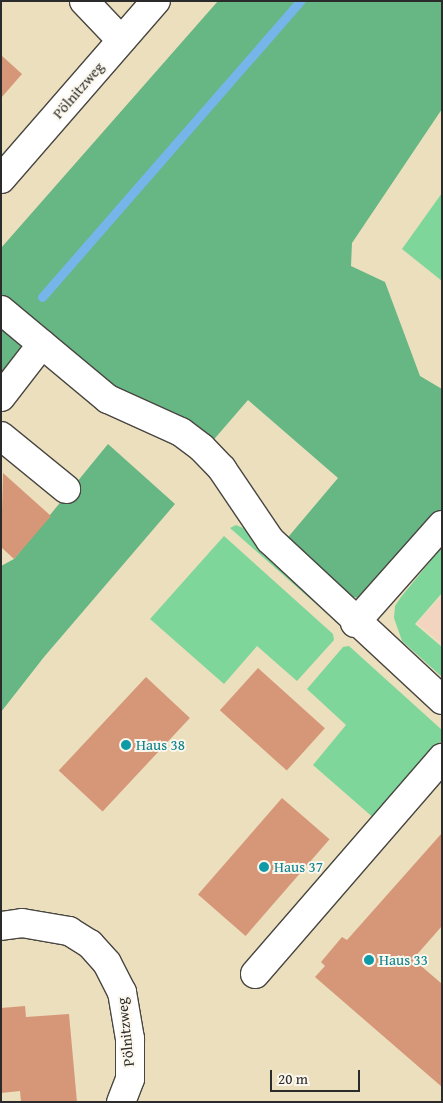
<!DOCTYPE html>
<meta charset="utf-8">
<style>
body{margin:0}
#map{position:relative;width:443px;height:1103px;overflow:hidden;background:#ecdfbd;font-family:"Gentium Book Plus",serif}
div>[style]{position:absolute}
.built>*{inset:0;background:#f3d4bf}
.green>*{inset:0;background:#7ed69b}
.forest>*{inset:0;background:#66b783}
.stream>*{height:9px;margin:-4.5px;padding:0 4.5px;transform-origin:4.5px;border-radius:4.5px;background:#76b5ea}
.building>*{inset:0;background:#d59778;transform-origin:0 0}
.roads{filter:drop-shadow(1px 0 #484641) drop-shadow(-1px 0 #484641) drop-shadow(0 1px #484641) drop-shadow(0 -1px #484641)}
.minor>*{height:28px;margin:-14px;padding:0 14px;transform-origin:14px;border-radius:14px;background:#fff}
.dots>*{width:14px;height:14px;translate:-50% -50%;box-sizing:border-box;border:2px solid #fbf7ec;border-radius:50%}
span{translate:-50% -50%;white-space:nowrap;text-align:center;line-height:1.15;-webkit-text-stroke:4px #fbf7ec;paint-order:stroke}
.street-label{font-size:15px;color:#2b2b2b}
.culture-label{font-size:15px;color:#0d838f}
.left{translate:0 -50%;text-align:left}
.frame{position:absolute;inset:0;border:2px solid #2b2b2b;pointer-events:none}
.scale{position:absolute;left:270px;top:1070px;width:90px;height:22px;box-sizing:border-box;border:2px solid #2b2b2b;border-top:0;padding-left:6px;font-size:15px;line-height:18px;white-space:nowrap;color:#2b2b2b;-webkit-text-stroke:4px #fbf7ec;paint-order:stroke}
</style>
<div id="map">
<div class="built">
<div style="clip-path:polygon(442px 596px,442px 644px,417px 623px)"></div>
</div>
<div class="green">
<div style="clip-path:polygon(442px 193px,442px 281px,402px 249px)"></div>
<div style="clip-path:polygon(236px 525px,250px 531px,344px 624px,341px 626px,230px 528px)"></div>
<div style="clip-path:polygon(224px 536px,333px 634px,334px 640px,297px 681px,257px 646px,224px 684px,150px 619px)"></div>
<div style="clip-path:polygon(442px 547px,442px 593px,415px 624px,442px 647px,442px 677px,402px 641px,394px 618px,395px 606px,401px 597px)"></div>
<div style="clip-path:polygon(349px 646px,442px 730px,442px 740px,376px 820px,313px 765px,346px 725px,307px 689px,343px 647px)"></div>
</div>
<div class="forest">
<div style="clip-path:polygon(218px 1px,442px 1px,442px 109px,352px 243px,351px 266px,385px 282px,420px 376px,442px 389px,442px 509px,365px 599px,341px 595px,284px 542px,338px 478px,248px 400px,210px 444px,109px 386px,1px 296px,1px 248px)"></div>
<div style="clip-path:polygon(1px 324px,27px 347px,1px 378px)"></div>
<div style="clip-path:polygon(108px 444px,175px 504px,44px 657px,1px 712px,1px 566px,14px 559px)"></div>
</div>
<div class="stream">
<div style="left:42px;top:297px;width:393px;rotate:-48.9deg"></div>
</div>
<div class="building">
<div style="clip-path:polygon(1px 55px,22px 74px,1px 98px)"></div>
<div style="clip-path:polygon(3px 473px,51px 516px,14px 559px,1px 547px)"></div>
<div style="left:258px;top:668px;width:90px;height:57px;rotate:42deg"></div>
<div style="left:146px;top:677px;width:60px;height:128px;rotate:43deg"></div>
<div style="left:282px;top:798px;width:63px;height:128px;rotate:41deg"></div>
<div style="clip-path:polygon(442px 833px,442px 926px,413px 959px,442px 984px,442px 1087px,315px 977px,325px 966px,321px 962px,342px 937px,347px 940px)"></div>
<div style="clip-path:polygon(25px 1006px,26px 1017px,69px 1014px,77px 1102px,21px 1102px,20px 1091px,1px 1093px,1px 1008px)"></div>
</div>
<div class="roads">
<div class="minor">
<div style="left:84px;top:1px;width:54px;rotate:46.5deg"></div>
<div style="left:1px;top:179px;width:236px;rotate:-49deg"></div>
<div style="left:1px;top:310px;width:139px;rotate:39.8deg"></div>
<div style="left:108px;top:399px;width:80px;rotate:24.3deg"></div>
<div style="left:181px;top:432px;width:26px;rotate:37deg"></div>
<div style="left:202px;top:448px;width:29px;rotate:46deg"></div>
<div style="left:222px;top:469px;width:86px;rotate:55.9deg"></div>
<div style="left:270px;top:540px;width:235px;rotate:42.9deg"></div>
<div style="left:1px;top:397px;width:67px;rotate:-52.3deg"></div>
<div style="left:1px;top:436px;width:84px;rotate:39.2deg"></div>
<div style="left:355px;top:623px;width:131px;rotate:-48.4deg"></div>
<div style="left:1px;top:926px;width:21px;rotate:-8deg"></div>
<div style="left:22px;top:923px;width:48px;rotate:9.7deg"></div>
<div style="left:69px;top:931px;width:25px;rotate:32deg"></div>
<div style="left:90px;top:944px;width:25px;rotate:48deg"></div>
<div style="left:107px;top:963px;width:33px;rotate:63deg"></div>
<div style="left:122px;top:992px;width:48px;rotate:80.3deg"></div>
<div style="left:130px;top:1039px;width:40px;rotate:90deg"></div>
<div style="left:130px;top:1079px;width:25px;rotate:111deg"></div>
<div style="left:255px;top:974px;width:286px;rotate:-49.1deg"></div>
</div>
</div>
<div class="dots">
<div style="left:126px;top:745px;background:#0f9aa8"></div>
<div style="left:264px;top:867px;background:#0f9aa8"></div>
<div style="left:369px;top:960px;background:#0f9aa8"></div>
</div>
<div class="street-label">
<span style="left:78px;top:90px;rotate:-49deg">Pölnitzweg</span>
<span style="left:125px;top:1032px;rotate:-96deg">Pölnitzweg</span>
</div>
<div class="culture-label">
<span class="left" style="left:136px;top:745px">Haus 38</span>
<span class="left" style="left:274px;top:867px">Haus 37</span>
<span class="left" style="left:379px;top:960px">Haus 33</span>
</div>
<div class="frame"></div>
<div class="scale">20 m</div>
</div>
